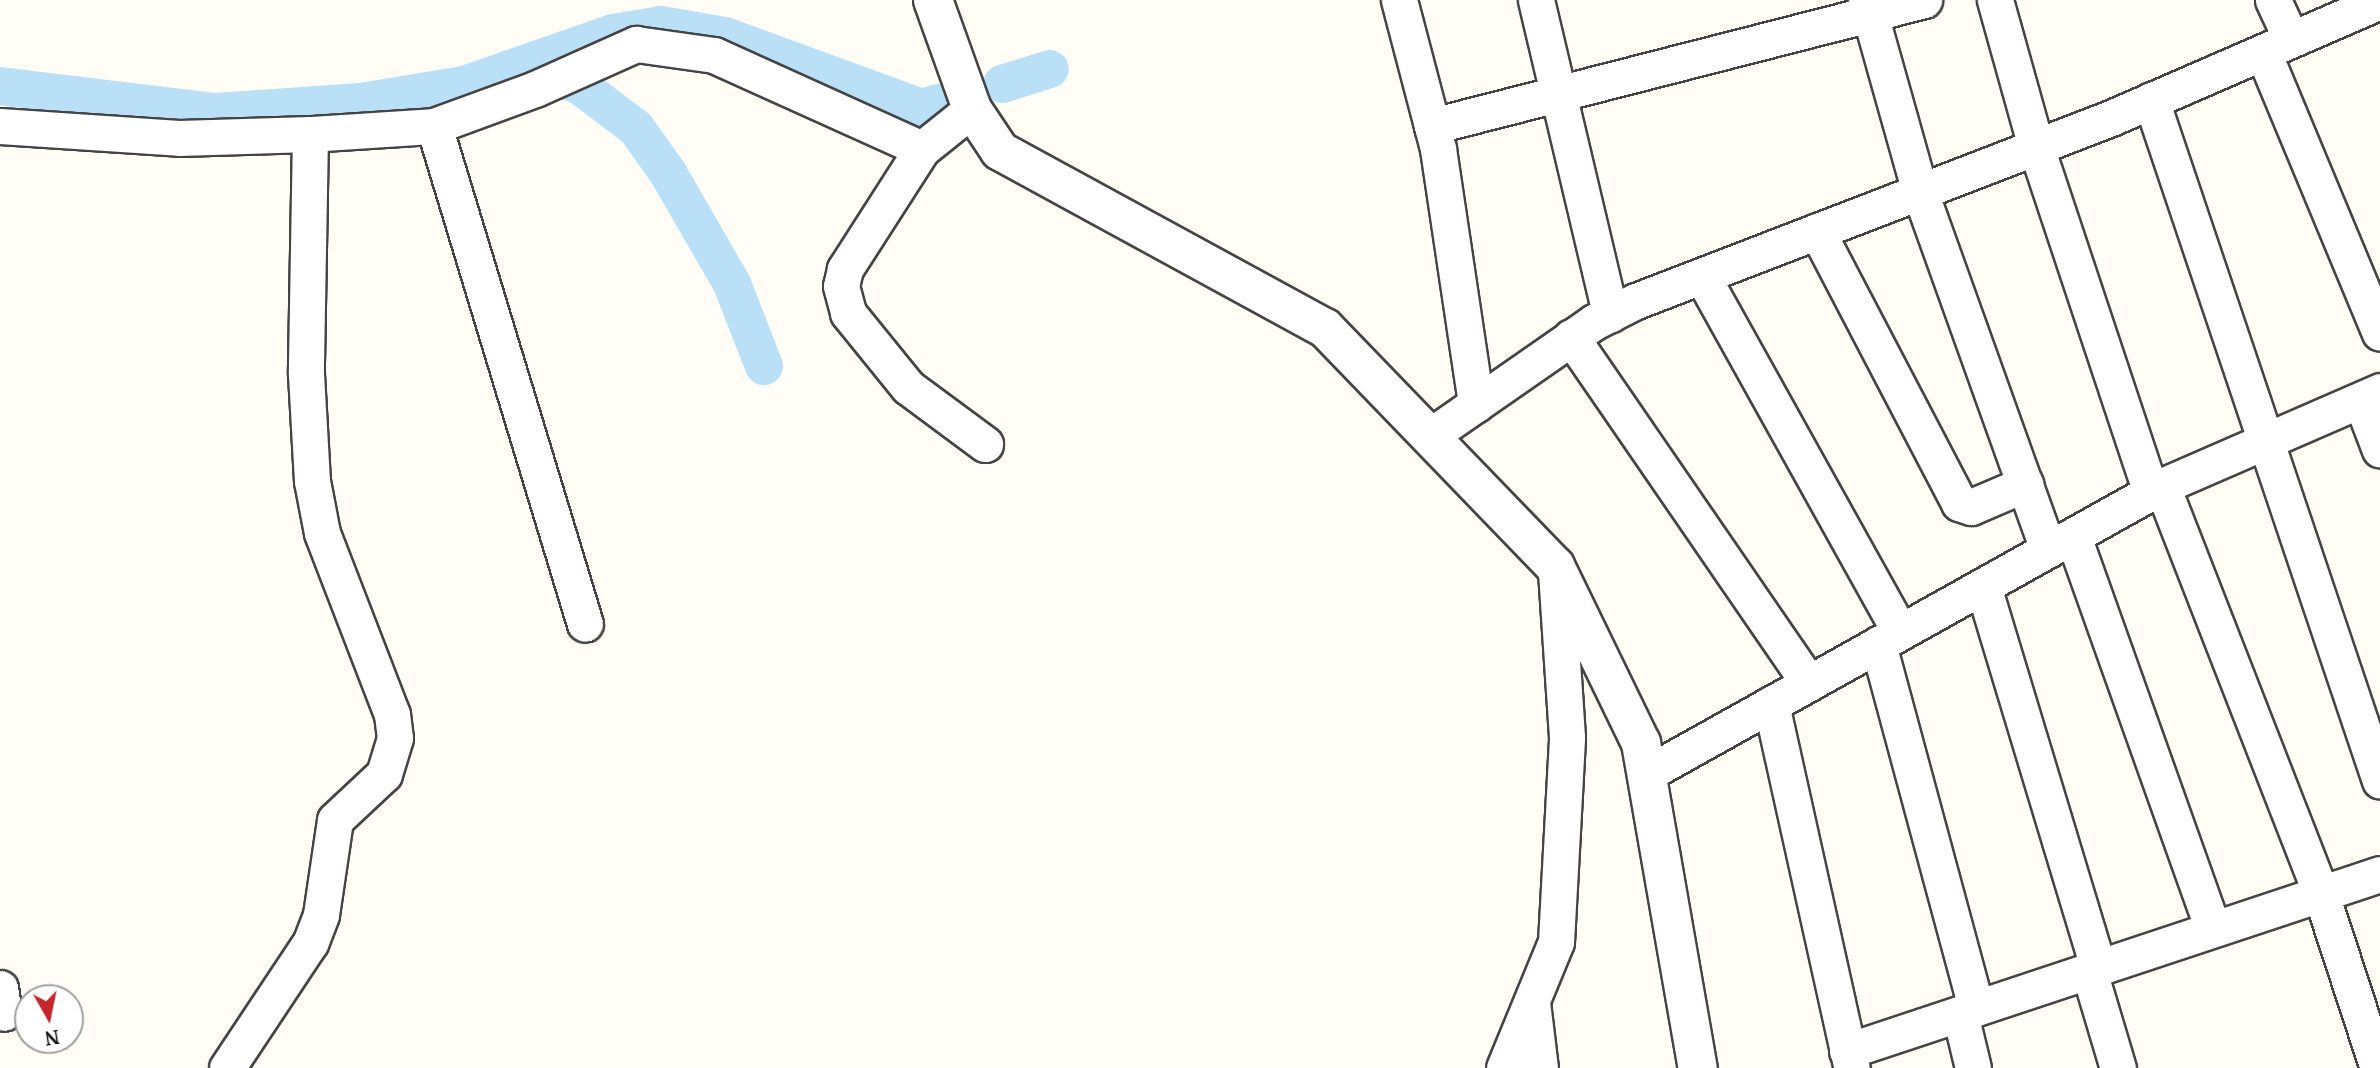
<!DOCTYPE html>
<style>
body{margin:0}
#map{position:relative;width:2380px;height:1068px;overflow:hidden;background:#fffdf5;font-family:"PT Serif",serif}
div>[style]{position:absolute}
.canal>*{height:38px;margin:-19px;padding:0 19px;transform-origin:19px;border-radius:19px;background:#b9e0f7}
.roads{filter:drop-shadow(2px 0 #444) drop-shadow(-2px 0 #444) drop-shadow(0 2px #444) drop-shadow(0 -2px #444)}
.minor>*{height:35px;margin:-17.5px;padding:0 17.5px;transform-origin:17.5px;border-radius:17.5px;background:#fff}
.tertiary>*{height:38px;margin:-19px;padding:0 19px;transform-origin:19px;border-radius:19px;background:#fff}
span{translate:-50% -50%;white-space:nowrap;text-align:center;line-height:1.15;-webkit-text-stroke:7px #fff;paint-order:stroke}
.north{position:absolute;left:14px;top:984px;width:70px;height:70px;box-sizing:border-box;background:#fff;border:2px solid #a0a0a0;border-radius:50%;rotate:171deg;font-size:19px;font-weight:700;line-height:28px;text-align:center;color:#111}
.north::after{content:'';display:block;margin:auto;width:24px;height:32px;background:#c4262e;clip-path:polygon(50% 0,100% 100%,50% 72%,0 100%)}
</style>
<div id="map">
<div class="canal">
<div style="left:532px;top:69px;width:50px;rotate:18.8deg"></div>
<div style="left:579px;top:85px;width:71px;rotate:37deg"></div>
<div style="left:636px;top:128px;width:55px;rotate:54.6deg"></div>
<div style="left:668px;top:173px;width:128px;rotate:60deg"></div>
<div style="left:732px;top:284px;width:88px;rotate:68.7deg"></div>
<div style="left:1002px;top:84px;width:50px;rotate:-17.4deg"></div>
<div style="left:0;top:86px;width:217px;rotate:6.9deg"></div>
<div style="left:215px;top:112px;width:146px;rotate:-3.9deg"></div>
<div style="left:361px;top:102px;width:104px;rotate:-9.4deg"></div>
<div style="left:464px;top:85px;width:158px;rotate:-19.2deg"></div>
<div style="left:613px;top:33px;width:49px;rotate:-9.5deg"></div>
<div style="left:661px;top:25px;width:65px;rotate:9.8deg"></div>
<div style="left:725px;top:36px;width:210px;rotate:20.1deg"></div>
<div style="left:922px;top:108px;width:17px;rotate:-17deg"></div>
</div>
<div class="roads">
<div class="minor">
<div style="left:1399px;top:0;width:154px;rotate:75.3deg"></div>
<div style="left:1438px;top:149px;width:258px;rotate:81.5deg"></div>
<div style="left:1536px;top:0;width:323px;rotate:76.7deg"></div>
<div style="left:1866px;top:0;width:199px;rotate:74.3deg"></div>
<div style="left:1920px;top:192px;width:380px;rotate:70.3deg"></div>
<div style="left:1995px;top:0;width:153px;rotate:74.4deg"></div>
<div style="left:2036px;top:147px;width:365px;rotate:71.6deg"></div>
<div style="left:2273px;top:0;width:43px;rotate:65.2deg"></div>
<div style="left:2263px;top:52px;width:304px;rotate:67.4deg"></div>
<div style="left:2151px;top:100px;width:718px;rotate:71.41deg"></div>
<div style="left:972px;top:109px;width:64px;rotate:141.3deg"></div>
<div style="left:922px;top:149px;width:143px;rotate:122.7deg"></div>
<div style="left:845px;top:269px;width:17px;rotate:103deg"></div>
<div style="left:841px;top:286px;width:28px;rotate:75deg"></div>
<div style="left:848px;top:313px;width:95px;rotate:51deg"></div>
<div style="left:908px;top:387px;width:96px;rotate:36.5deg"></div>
<div style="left:0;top:126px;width:179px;rotate:3.8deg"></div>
<div style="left:179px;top:138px;width:131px;rotate:-1.7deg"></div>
<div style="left:310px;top:134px;width:240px;rotate:91deg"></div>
<div style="left:306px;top:374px;width:107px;rotate:86.8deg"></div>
<div style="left:312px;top:481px;width:53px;rotate:79.1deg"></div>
<div style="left:322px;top:533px;width:194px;rotate:68.9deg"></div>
<div style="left:392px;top:714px;width:24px;rotate:83deg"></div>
<div style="left:395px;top:738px;width:38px;rotate:107deg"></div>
<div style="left:384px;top:774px;width:67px;rotate:136.8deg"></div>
<div style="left:335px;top:820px;width:96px;rotate:98.4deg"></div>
<div style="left:321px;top:915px;width:30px;rotate:111deg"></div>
<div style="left:310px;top:943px;width:150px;rotate:123.6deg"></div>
<div style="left:434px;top:126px;width:108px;rotate:-20.1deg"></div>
<div style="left:535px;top:89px;width:111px;rotate:-24deg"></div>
<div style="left:636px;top:44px;width:79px;rotate:8deg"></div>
<div style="left:714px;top:55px;width:228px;rotate:24.3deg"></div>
<div style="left:1432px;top:126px;width:508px;rotate:-14.36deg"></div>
<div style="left:310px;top:134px;width:124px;rotate:-3.7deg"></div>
<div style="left:434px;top:126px;width:520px;rotate:73.13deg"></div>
<div style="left:1817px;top:231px;width:307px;rotate:62.4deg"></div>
<div style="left:1959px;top:503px;width:13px;rotate:18deg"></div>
<div style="left:1971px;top:507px;width:59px;rotate:-23.1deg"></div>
<div style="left:1702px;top:276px;width:407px;rotate:60.9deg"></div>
<div style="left:1571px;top:337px;width:420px;rotate:55.5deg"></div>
<div style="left:2361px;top:400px;width:53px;rotate:69.2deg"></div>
<div style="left:1430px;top:436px;width:200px;rotate:-34.8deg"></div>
<div style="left:1594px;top:322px;width:47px;rotate:-26.6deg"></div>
<div style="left:1636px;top:301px;width:509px;rotate:-21.07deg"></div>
<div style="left:2111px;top:118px;width:293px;rotate:-23.5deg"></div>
<div style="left:2162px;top:486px;width:438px;rotate:68.7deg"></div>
<div style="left:2321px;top:894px;width:183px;rotate:71.9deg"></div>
<div style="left:2073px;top:536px;width:417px;rotate:70.4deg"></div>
<div style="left:1983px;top:586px;width:399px;rotate:73.2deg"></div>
<div style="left:1878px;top:644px;width:377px;rotate:74.9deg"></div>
<div style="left:1771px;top:704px;width:373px;rotate:77.5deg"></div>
<div style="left:1646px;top:774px;width:591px;rotate:-29.17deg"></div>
<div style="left:2162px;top:486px;width:238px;rotate:-23.5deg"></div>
<div style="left:2089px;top:971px;width:101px;rotate:73.4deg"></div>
<div style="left:0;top:988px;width:25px;rotate:81deg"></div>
<div style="left:1532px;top:1002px;width:66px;rotate:83.1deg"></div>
<div style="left:1960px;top:1014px;width:56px;rotate:76.5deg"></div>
<div style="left:1847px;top:1051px;width:562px;rotate:-18.37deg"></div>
<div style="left:1504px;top:1068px;width:136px;rotate:-67.6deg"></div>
<div style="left:1556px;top:942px;width:205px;rotate:-86.9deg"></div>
<div style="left:1567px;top:737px;width:167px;rotate:-93.8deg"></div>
</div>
<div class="tertiary">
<div style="left:933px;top:0;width:116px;rotate:70.3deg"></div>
<div style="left:972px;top:109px;width:50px;rotate:56.3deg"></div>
<div style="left:1000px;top:151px;width:370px;rotate:28.6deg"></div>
<div style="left:1325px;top:328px;width:331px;rotate:46deg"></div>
<div style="left:1555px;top:566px;width:197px;rotate:64.1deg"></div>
<div style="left:1641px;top:743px;width:330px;rotate:80.1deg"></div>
</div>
</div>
<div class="north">N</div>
</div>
